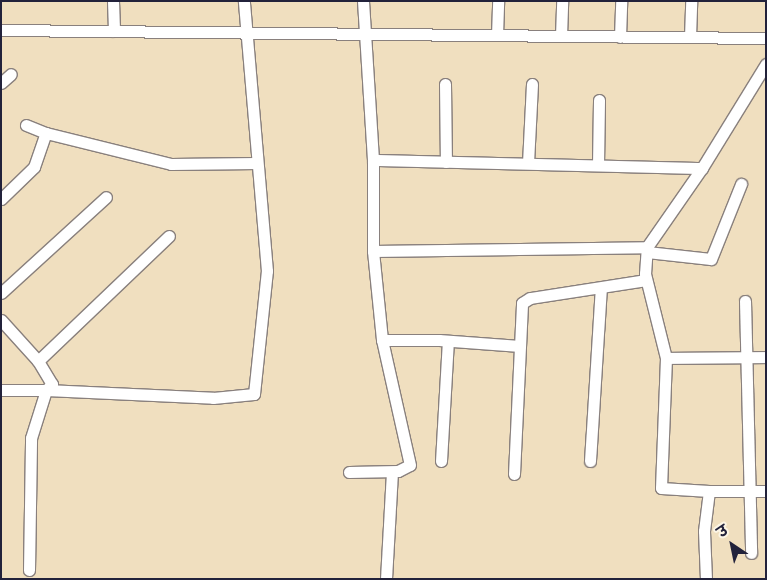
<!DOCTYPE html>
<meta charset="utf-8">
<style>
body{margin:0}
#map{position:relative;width:767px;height:580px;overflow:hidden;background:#f0dfbf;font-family:"Indie Flower","Playpen Sans Deva",sans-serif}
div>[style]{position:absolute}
.roads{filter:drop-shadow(1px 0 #89807d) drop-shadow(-1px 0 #89807d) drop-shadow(0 1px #89807d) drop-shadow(0 -1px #89807d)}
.minor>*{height:11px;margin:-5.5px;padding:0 5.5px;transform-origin:5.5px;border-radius:5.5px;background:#fff}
span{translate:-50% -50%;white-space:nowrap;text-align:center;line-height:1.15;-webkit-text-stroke:4px #fcf5e5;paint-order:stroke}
.frame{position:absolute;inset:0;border:2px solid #22223b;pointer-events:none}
.north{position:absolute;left:707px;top:520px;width:50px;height:50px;-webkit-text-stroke:4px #fcf5e5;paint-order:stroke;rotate:326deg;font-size:14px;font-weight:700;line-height:20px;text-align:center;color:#22223b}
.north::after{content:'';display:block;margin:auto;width:18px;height:22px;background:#22223b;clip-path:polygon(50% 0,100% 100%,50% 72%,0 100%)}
</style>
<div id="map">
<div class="roads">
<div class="minor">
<div style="left:113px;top:1px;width:30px;rotate:88deg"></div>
<div style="left:363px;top:1px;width:159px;rotate:86.4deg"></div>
<div style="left:373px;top:160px;width:91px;rotate:90deg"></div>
<div style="left:373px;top:251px;width:89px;rotate:84.2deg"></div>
<div style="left:382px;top:340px;width:57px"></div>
<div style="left:439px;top:340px;width:81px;rotate:4.2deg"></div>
<div style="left:1px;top:30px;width:765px;rotate:0.6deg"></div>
<div style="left:497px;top:35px;width:34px;rotate:-88deg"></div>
<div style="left:561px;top:36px;width:35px;rotate:-88deg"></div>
<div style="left:620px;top:37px;width:36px;rotate:-88deg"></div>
<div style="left:690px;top:37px;width:36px;rotate:-88deg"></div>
<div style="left:1px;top:83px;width:13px;rotate:-42deg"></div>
<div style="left:445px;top:84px;width:78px;rotate:89.3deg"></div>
<div style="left:26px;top:125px;width:22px;rotate:22deg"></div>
<div style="left:373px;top:160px;width:329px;rotate:1.4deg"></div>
<div style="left:528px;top:163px;width:79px;rotate:-87.1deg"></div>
<div style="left:598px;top:165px;width:65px;rotate:-89.1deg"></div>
<div style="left:1px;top:199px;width:46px;rotate:-44.1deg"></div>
<div style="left:34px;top:167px;width:36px;rotate:-71deg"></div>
<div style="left:46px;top:133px;width:129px;rotate:13.9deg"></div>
<div style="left:171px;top:164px;width:86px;rotate:-0.7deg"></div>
<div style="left:373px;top:251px;width:274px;rotate:-0.8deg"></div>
<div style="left:647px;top:252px;width:64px;rotate:6.2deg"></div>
<div style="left:711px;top:259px;width:81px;rotate:-68.2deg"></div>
<div style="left:1px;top:293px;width:142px;rotate:-42.4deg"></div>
<div style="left:745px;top:301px;width:252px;rotate:88.6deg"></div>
<div style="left:1px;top:320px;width:55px;rotate:47.9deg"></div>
<div style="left:38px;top:361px;width:27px;rotate:59deg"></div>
<div style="left:52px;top:384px;width:8px;rotate:135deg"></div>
<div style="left:46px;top:390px;width:45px;rotate:180deg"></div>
<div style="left:666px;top:358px;width:100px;rotate:-0.6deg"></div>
<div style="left:38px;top:361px;width:181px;rotate:-43.7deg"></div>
<div style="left:441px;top:461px;width:120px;rotate:-86.7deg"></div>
<div style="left:590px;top:461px;width:173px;rotate:-86.4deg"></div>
<div style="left:349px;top:472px;width:49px;rotate:-1.2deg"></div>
<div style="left:398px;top:471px;width:13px;rotate:-27deg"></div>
<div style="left:410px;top:465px;width:128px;rotate:-102.6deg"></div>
<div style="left:514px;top:474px;width:171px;rotate:-87.3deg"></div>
<div style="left:522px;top:303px;width:9px;rotate:-32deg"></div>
<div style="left:530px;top:298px;width:117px;rotate:-8.8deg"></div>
<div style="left:709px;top:491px;width:57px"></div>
<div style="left:29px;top:570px;width:132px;rotate:-89.1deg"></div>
<div style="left:31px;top:438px;width:50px;rotate:-72.6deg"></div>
<div style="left:46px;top:390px;width:167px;rotate:2.7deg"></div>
<div style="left:213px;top:398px;width:41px;rotate:-5.6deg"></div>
<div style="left:254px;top:394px;width:124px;rotate:-84deg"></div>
<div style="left:267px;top:271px;width:271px;rotate:-94.9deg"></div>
<div style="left:386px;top:579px;width:107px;rotate:-86.8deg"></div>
<div style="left:706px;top:579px;width:48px;rotate:-92.4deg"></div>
<div style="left:704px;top:531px;width:40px;rotate:-82.9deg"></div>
<div style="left:709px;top:491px;width:48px;rotate:-176.4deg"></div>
<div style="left:661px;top:488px;width:130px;rotate:-87.8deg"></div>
<div style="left:666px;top:358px;width:87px;rotate:-104deg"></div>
<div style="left:645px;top:274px;width:27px;rotate:-86deg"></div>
<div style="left:647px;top:247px;width:96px;rotate:-55.2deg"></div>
<div style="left:702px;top:168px;width:122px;rotate:-58.4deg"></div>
</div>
</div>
<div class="frame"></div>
<div class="north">उ</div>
</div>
